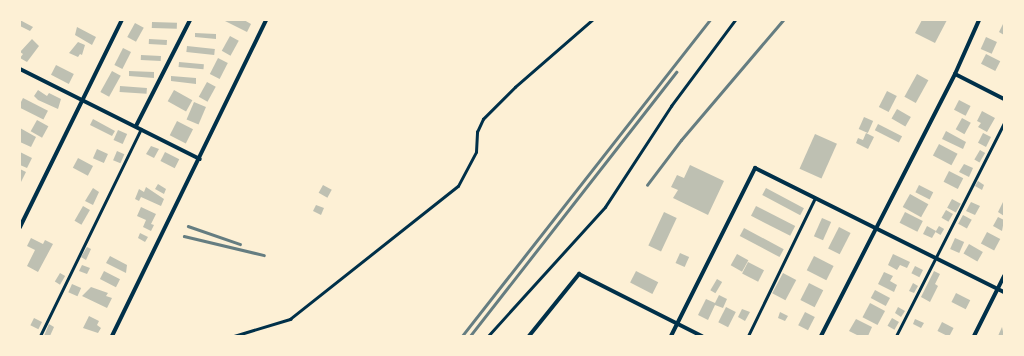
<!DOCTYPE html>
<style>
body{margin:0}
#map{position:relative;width:1024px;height:356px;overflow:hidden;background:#fdf0d5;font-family:Raleway,sans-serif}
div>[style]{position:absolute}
.building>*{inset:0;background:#bec0b2;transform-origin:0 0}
.service>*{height:2.5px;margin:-1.25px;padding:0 1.25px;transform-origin:1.25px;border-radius:1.25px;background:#003049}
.minor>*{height:4px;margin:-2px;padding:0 2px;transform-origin:2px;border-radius:2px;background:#003049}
.rail>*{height:2.5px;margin:-1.25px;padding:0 1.25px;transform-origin:1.25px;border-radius:1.25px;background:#657d81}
span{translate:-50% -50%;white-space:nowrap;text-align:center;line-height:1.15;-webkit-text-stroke:3.5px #fdf0d5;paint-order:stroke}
.frame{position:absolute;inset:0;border:21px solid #fdf0d5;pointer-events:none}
</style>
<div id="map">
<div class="building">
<div style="clip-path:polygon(20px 20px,33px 27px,30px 31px,20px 26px)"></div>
<div style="clip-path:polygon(223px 20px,244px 20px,251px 24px,247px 32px)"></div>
<div style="clip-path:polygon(922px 20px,947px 20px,935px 43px,915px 33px)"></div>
<div style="left:152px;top:22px;width:25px;height:6px;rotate:2deg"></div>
<div style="clip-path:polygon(1004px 22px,1004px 35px,999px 32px)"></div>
<div style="left:135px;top:23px;width:10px;height:16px;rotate:29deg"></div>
<div style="clip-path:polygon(77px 27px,96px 37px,92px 45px,75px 35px)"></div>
<div style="clip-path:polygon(195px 33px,216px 34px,216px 39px,195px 37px)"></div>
<div style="left:230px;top:36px;width:10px;height:17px;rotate:29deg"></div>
<div style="left:986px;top:37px;width:12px;height:13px;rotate:24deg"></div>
<div style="clip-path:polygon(32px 39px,39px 46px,27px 62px,20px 58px,23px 54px,20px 52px)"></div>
<div style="left:149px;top:39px;width:18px;height:5px;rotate:3deg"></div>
<div style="clip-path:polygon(78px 42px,85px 45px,82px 55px,80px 54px,78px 57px,69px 53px)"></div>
<div style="left:187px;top:46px;width:28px;height:6px;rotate:6deg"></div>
<div style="left:123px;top:48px;width:9px;height:19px;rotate:27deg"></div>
<div style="left:986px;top:54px;width:16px;height:11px;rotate:27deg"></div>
<div style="left:141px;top:55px;width:20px;height:5px;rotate:3deg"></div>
<div style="left:218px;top:58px;width:11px;height:18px;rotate:27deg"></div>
<div style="left:179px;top:62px;width:25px;height:5px;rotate:5deg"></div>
<div style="left:56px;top:65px;width:20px;height:11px;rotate:27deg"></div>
<div style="left:112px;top:71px;width:10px;height:24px;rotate:29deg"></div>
<div style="clip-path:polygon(129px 71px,154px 72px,154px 78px,129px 76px)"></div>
<div style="left:917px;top:74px;width:13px;height:26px;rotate:29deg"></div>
<div style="clip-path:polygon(171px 76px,196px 78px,196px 84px,171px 81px)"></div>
<div style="left:207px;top:82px;width:10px;height:17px;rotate:29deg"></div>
<div style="left:120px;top:86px;width:27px;height:6px;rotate:4deg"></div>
<div style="clip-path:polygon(38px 90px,47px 96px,49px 93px,61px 99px,58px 109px,38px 100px,34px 96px)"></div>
<div style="left:174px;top:90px;width:21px;height:13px;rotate:29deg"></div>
<div style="left:887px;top:91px;width:11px;height:18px;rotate:27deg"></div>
<div style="left:23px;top:98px;width:28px;height:10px;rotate:27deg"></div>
<div style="left:959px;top:100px;width:13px;height:11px;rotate:27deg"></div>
<div style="left:194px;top:102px;width:13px;height:19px;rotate:23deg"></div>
<div style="left:897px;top:109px;width:16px;height:11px;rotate:30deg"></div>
<div style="clip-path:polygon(982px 111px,995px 118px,987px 132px,978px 127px,981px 123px,977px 121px)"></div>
<div style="left:864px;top:117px;width:10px;height:13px;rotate:24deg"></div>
<div style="left:962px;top:118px;width:10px;height:13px;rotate:29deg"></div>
<div style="clip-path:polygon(93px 119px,115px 131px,112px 136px,90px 125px)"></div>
<div style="left:37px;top:120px;width:13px;height:13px;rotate:29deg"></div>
<div style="left:177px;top:121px;width:18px;height:16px;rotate:27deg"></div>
<div style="left:878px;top:124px;width:27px;height:7px;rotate:27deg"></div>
<div style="clip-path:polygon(20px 128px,36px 137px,31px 147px,20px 142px)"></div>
<div style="left:118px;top:130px;width:10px;height:11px;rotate:24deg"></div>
<div style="clip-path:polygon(946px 131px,966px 142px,963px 149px,942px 139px)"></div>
<div style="clip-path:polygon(866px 133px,874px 137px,868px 149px,856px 143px,858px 138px,863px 140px)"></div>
<div style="left:983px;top:133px;width:9px;height:11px;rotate:27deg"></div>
<div style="left:815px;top:134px;width:24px;height:38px;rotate:24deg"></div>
<div style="left:939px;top:144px;width:21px;height:13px;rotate:28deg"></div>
<div style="clip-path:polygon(151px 146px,159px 149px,154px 158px,146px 154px)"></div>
<div style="left:97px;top:149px;width:12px;height:10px;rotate:24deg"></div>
<div style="left:980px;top:150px;width:6px;height:11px;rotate:31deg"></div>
<div style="left:117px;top:151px;width:8px;height:10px;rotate:23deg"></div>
<div style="clip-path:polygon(20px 152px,32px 158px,27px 168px,20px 165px)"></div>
<div style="left:165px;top:152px;width:16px;height:10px;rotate:27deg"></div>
<div style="left:78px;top:158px;width:17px;height:11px;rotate:28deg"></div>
<div style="clip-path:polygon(964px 164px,973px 168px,969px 177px,959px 172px)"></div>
<div style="clip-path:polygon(690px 165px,724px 181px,708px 215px,673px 198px,678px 190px,671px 187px,677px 175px,684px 178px)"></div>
<div style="clip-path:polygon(20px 169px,26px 172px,21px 182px,20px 181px)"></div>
<div style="left:949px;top:171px;width:16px;height:12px;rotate:27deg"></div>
<div style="clip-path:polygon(978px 181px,984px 185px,982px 190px,975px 186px)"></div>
<div style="clip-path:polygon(158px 184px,166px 189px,164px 194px,155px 189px)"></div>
<div style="left:323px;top:185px;width:10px;height:9px;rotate:29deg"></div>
<div style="left:919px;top:185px;width:16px;height:8px;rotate:27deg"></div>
<div style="clip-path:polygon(146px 187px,164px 199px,161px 206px,141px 197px,139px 201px,135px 199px,139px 189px,144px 192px)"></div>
<div style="clip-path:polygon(93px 188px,99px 192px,93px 205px,85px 201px)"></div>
<div style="left:766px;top:188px;width:43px;height:8px;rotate:28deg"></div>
<div style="left:910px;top:194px;width:21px;height:15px;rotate:29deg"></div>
<div style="left:952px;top:199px;width:10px;height:10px;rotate:29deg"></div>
<div style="clip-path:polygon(1004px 200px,1004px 216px,998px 212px)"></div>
<div style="clip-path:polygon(971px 202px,980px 206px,975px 215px,966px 211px)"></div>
<div style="clip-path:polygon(316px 205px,324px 208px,321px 215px,313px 211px)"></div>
<div style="left:83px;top:206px;width:8px;height:17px;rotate:30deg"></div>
<div style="left:756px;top:206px;width:44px;height:11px;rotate:27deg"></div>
<div style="clip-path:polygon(141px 207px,156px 214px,151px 224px,154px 225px,151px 231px,143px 227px,146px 220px,137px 216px)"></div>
<div style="left:946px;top:210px;width:8px;height:9px;rotate:30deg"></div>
<div style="left:664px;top:212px;width:14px;height:37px;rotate:25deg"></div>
<div style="left:905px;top:212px;width:20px;height:12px;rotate:27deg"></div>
<div style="left:963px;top:215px;width:10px;height:10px;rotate:29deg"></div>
<div style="clip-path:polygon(998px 217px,1004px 220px,1002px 231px,993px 226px)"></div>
<div style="left:822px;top:218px;width:10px;height:20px;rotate:24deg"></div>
<div style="clip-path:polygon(927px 226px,936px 231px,932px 238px,923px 234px)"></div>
<div style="left:939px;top:226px;width:6px;height:7px;rotate:31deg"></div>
<div style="left:839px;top:227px;width:13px;height:24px;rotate:27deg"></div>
<div style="left:744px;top:228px;width:45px;height:9px;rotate:28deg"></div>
<div style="left:987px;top:232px;width:15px;height:13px;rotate:28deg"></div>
<div style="clip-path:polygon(140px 233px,148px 237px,145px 242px,138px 238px)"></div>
<div style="clip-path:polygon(31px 238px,43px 244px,45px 240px,53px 244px,38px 272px,27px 266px,35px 250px,27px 246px)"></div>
<div style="left:955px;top:238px;width:10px;height:12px;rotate:24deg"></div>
<div style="left:969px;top:244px;width:16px;height:11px;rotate:30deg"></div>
<div style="clip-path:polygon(87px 247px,91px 249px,86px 260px,81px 257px)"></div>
<div style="left:680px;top:253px;width:10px;height:11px;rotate:24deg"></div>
<div style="left:737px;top:254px;width:13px;height:13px;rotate:29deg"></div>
<div style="clip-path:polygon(893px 254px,910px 262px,907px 268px,900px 265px,897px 270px,888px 265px)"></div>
<div style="clip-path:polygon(110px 256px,127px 265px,126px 273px,106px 263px)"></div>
<div style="left:814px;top:256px;width:22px;height:16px;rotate:27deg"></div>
<div style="left:748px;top:262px;width:18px;height:13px;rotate:27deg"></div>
<div style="clip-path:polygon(82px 265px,90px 268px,87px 274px,79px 271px)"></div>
<div style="left:915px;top:266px;width:9px;height:8px;rotate:27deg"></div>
<div style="left:104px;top:271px;width:18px;height:9px;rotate:27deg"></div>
<div style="left:636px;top:271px;width:25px;height:13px;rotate:27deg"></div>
<div style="clip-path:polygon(934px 271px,940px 274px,935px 284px,938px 286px,930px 302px,921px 297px)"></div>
<div style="clip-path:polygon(884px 272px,893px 276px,890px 281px,897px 285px,894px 292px,878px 284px)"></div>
<div style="left:60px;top:273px;width:6px;height:10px;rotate:31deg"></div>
<div style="left:783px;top:273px;width:15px;height:23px;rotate:28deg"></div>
<div style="left:717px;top:279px;width:6px;height:13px;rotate:31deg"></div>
<div style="left:809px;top:283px;width:16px;height:19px;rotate:27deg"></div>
<div style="clip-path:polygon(913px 283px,918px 286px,914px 293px,909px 291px)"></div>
<div style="left:72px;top:284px;width:10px;height:9px;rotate:24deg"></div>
<div style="clip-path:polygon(91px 287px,108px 293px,106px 296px,112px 298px,107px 308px,82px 296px)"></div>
<div style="left:875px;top:290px;width:17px;height:9px;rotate:28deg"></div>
<div style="left:956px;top:293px;width:16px;height:10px;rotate:27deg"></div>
<div style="clip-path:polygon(719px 295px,727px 299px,723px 308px,715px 305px,708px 320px,698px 315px,706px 299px,715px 303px)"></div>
<div style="left:870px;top:303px;width:17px;height:16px;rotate:28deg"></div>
<div style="left:726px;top:307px;width:11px;height:17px;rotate:27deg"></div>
<div style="clip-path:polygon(898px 307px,905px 311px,901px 317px,895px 313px)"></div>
<div style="clip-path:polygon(742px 309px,750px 312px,745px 321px,738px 317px)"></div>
<div style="clip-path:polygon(780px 312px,788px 316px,785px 321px,778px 318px)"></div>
<div style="left:805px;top:312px;width:11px;height:15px;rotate:27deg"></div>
<div style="clip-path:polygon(89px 316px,99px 321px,97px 325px,101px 328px,98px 333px,83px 328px)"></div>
<div style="left:34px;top:318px;width:9px;height:8px;rotate:27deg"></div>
<div style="left:892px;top:318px;width:8px;height:9px;rotate:30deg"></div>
<div style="clip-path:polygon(856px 319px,872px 327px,868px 336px,859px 336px,849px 331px)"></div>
<div style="clip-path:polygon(915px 319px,924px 323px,921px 328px,913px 324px)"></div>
<div style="left:942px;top:322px;width:13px;height:10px;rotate:27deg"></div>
<div style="clip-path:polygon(49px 324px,54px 327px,50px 336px,44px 336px)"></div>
<div style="clip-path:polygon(1002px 327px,1004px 336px,998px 336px)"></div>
</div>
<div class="service">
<div style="left:40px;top:336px;width:230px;rotate:-64deg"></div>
<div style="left:234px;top:336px;width:59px;rotate:-16.9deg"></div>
<div style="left:290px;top:319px;width:214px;rotate:-38.4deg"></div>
<div style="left:458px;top:186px;width:38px;rotate:-62deg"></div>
<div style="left:476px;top:152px;width:20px;rotate:-87deg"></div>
<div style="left:477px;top:132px;width:14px;rotate:-65deg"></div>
<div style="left:483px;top:119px;width:45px;rotate:-45deg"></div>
<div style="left:515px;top:87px;width:102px;rotate:-41deg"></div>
<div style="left:488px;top:336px;width:174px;rotate:-47.8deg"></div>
<div style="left:605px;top:207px;width:121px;rotate:-56.8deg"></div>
<div style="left:671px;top:106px;width:107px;rotate:-53.3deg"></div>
<div style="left:748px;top:336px;width:153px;rotate:-64.1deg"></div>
<div style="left:896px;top:336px;width:239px;rotate:-63.1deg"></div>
</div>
<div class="minor">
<div style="left:20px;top:69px;width:201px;rotate:26.6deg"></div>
<div style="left:955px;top:74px;width:55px;rotate:27deg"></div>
<div style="left:136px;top:126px;width:119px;rotate:-63deg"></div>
<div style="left:20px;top:227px;width:231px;rotate:-63.8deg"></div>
<div style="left:112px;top:336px;width:352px;rotate:-64deg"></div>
<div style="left:529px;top:336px;width:80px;rotate:-51.1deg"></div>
<div style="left:579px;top:274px;width:138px;rotate:26.8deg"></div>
<div style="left:671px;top:336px;width:188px;rotate:-63.4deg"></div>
<div style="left:755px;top:168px;width:278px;rotate:26.5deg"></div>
<div style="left:821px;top:336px;width:294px;rotate:-62.9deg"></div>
<div style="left:955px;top:74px;width:59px;rotate:-66deg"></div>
<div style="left:974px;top:336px;width:67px;rotate:-63.4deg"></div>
</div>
<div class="rail">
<div style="left:647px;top:185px;width:56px;rotate:-52.9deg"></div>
<div style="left:681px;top:140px;width:157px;rotate:-49.6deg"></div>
<div style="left:188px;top:226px;width:55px;rotate:19.1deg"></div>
<div style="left:184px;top:236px;width:82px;rotate:13.4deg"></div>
<div style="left:462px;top:336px;width:402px;rotate:-51.9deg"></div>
<div style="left:470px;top:336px;width:335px;rotate:-52deg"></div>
</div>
<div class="frame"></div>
</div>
